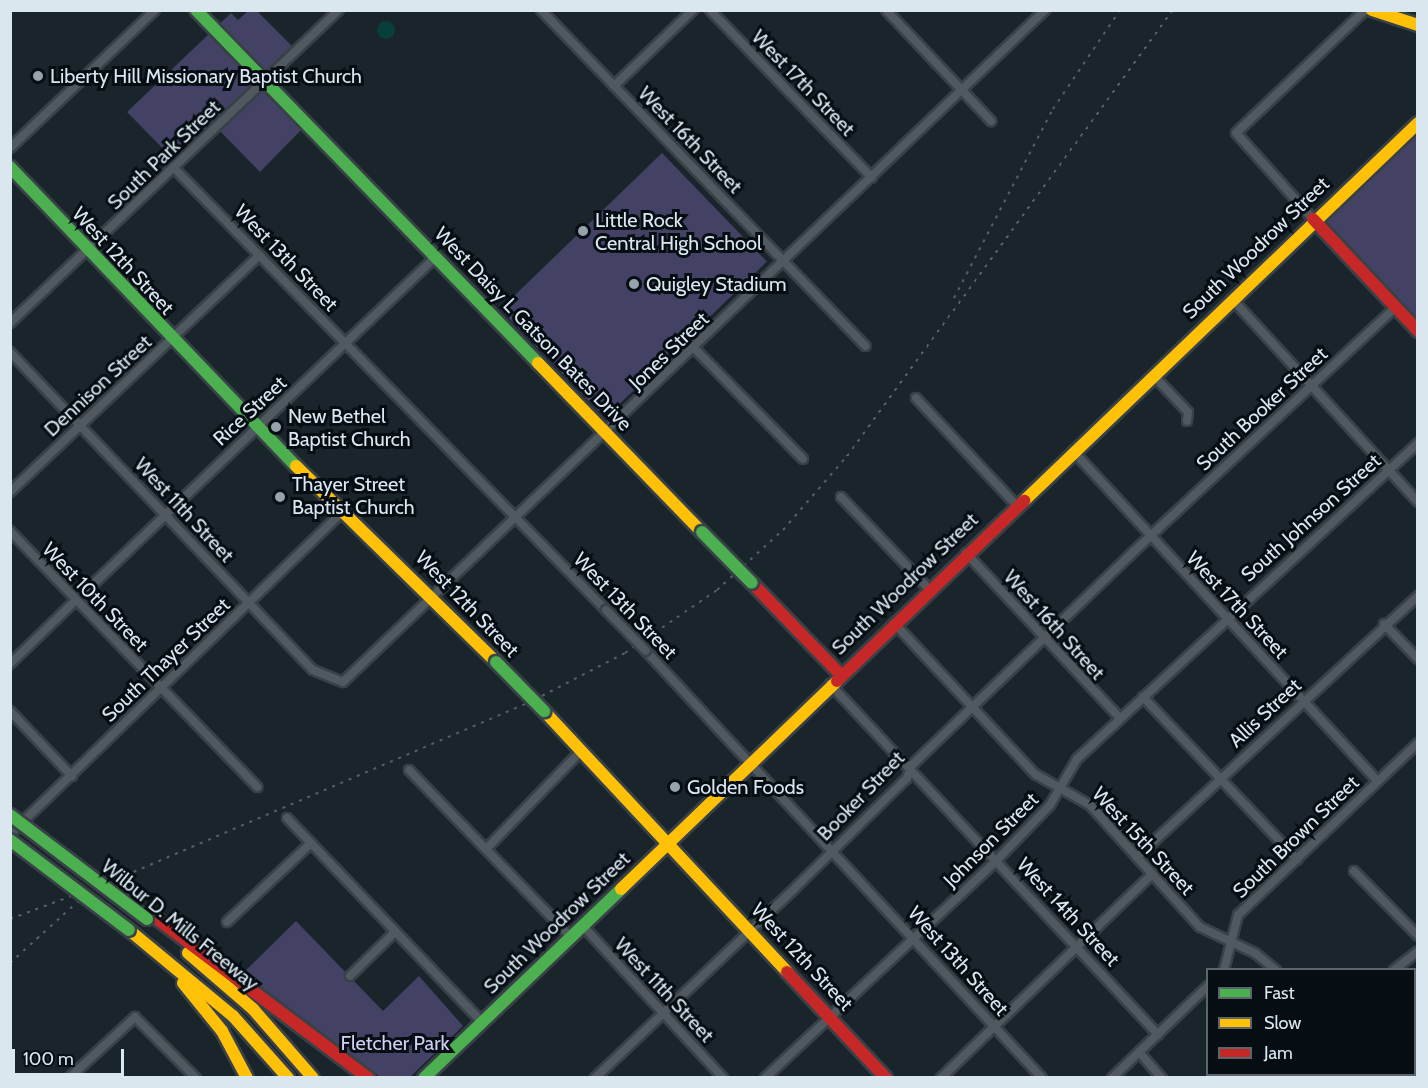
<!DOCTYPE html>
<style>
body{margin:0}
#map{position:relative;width:1428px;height:1088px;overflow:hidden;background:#19242b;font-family:Cabin,sans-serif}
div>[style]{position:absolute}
.green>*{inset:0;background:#444264;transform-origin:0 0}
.water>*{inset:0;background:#083f3a}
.round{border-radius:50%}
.roads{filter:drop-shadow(2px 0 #384147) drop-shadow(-2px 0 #384147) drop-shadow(0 2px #384147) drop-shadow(0 -2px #384147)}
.street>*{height:8px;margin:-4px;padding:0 4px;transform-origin:4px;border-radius:4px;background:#50595f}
.fast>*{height:12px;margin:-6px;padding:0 6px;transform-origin:6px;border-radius:6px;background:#4caf50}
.slow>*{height:12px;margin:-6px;padding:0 6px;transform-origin:6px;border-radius:6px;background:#ffc107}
.jam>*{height:12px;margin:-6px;padding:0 6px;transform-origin:6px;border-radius:6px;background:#c62828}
.rail>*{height:2px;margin-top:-1px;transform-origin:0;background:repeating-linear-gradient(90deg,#565f64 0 3px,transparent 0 9px)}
.bridges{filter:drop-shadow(2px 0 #384147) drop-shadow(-2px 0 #384147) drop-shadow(0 2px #384147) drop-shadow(0 -2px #384147)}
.street-bridge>*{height:8px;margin:-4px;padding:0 4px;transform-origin:4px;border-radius:4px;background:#50595f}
.fast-bridge>*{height:12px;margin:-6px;padding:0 6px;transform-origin:6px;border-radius:6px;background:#4caf50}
.dots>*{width:16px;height:16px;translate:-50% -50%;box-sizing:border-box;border:3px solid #060e14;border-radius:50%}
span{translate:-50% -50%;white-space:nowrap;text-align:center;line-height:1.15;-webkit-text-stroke:6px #060e14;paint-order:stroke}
.poi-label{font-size:20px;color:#dae7ef}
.left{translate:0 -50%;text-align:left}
.street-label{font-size:20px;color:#dae7ef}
.park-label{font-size:20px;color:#d2cff3}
.frame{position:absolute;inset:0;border:12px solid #dae7ef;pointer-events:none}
.legend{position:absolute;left:1206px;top:968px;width:210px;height:108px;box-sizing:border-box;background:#060e14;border:2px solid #5b656c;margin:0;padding:8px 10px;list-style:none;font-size:18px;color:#dae7ef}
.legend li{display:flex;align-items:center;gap:12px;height:30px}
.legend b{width:30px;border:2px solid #5b656c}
.scale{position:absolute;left:12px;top:1049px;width:112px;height:27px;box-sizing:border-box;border:3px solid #dae7ef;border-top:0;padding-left:8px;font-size:18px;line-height:21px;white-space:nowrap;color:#dae7ef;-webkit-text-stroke:4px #060e14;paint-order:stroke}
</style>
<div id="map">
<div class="green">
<div style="clip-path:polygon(248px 11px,257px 11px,297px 51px,266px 82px,307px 124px,260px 172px,217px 128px,178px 164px,127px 112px,231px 13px,238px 20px)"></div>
<div style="clip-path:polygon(1417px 133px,1417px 321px,1321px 218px)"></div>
<div style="left:662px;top:153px;width:151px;height:225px;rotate:46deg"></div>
<div style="clip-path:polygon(296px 921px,383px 1011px,419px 976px,463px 1026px,410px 1077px,380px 1077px,243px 973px)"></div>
</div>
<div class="water">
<div class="round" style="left:377px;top:21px;width:18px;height:18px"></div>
</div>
<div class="roads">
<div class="street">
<div style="left:541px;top:10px;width:467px;rotate:46deg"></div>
<div style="left:710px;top:10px;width:233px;rotate:46deg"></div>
<div style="left:886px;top:10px;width:153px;rotate:46.6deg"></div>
<div style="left:614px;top:86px;width:110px;rotate:-43.9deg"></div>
<div style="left:10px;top:148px;width:200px;rotate:-43.6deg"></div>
<div style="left:174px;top:168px;width:618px;rotate:45.66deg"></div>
<div style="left:1313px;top:219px;width:115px;rotate:-131.8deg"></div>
<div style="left:1236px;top:133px;width:178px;rotate:-43.6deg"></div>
<div style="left:1232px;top:299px;width:275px;rotate:47.5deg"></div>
<div style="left:10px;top:323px;width:454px;rotate:-43.6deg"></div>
<div style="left:695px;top:349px;width:154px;rotate:45.5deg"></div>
<div style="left:10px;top:352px;width:439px;rotate:46.4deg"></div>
<div style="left:313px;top:670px;width:32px;rotate:22deg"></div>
<div style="left:343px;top:682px;width:972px;rotate:-43.75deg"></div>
<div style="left:1153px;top:375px;width:51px;rotate:46.6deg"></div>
<div style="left:1188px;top:412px;width:9px;rotate:96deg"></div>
<div style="left:916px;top:398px;width:146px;rotate:46.9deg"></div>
<div style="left:1073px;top:451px;width:449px;rotate:47.3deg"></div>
<div style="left:10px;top:492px;width:344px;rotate:-43.5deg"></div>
<div style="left:841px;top:497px;width:127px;rotate:46.3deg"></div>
<div style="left:10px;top:531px;width:356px;rotate:46deg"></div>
<div style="left:966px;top:553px;width:226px;rotate:47deg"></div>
<div style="left:86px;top:591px;width:484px;rotate:-43.7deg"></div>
<div style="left:894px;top:623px;width:207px;rotate:47deg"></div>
<div style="left:1035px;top:774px;width:63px;rotate:29.4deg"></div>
<div style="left:1090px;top:805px;width:164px;rotate:48deg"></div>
<div style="left:1200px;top:927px;width:61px;rotate:25.3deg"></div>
<div style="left:1255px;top:953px;width:27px;rotate:39deg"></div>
<div style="left:1384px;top:624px;width:49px;rotate:45.8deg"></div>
<div style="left:646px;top:651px;width:582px;rotate:47.16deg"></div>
<div style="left:10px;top:664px;width:92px;rotate:-44.1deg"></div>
<div style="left:830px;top:684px;width:480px;rotate:46.9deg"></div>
<div style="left:1143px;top:697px;width:224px;rotate:46.5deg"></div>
<div style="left:10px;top:711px;width:90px;rotate:46.4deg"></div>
<div style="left:409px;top:770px;width:231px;rotate:45.9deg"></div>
<div style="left:287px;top:818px;width:282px;rotate:46.3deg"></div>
<div style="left:10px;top:834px;width:467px;rotate:-44.1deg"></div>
<div style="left:486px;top:849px;width:138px;rotate:-45.9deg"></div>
<div style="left:1137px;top:857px;width:384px;rotate:-42.9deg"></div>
<div style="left:1354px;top:871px;width:91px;rotate:45.4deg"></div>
<div style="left:227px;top:922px;width:115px;rotate:-43.2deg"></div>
<div style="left:582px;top:925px;width:208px;rotate:47.3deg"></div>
<div style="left:1224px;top:970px;width:57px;rotate:-75.7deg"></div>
<div style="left:1238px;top:915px;width:249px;rotate:-43.7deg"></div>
<div style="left:1394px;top:970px;width:31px;rotate:-38deg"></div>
<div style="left:350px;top:976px;width:63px;rotate:-44.4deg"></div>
<div style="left:1139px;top:1052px;width:35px;rotate:49deg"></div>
<div style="left:1373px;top:1074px;width:4px;rotate:63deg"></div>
<div style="left:69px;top:1078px;width:90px;rotate:-42.7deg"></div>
<div style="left:135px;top:1017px;width:86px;rotate:45deg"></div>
<div style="left:595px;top:1078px;width:274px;rotate:-43.5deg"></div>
<div style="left:794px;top:889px;width:158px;rotate:-44.5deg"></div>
<div style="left:907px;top:778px;width:14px;rotate:-69deg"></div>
<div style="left:912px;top:765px;width:304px;rotate:-43.9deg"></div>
<div style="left:1131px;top:554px;width:362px;rotate:-43deg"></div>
<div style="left:765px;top:1078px;width:317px;rotate:-43.2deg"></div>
<div style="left:996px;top:861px;width:78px;rotate:-46deg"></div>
<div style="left:1050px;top:805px;width:53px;rotate:-59.6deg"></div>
<div style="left:1077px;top:759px;width:465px;rotate:-42.8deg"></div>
<div style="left:941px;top:1078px;width:293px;rotate:-44deg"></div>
<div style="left:1112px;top:1078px;width:133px;rotate:-43.8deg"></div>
<div style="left:1284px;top:1078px;width:5px;rotate:-53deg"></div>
</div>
<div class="fast">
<div style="left:196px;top:10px;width:492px;rotate:45.9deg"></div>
<div style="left:10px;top:167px;width:414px;rotate:46.3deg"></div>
<div style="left:424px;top:1078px;width:273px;rotate:-43.8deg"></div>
</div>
<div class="slow">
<div style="left:1372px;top:10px;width:48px;rotate:18.1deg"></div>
<div style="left:538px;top:363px;width:235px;rotate:45.9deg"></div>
<div style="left:296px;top:466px;width:280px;rotate:44.4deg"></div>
<div style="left:1024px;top:501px;width:546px;rotate:-43.81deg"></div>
<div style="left:544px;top:711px;width:357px;rotate:47deg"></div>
<div style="left:621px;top:889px;width:300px;rotate:-43.9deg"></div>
<div style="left:129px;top:930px;width:135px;rotate:39.6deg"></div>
<div style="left:233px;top:1016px;width:83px;rotate:48.4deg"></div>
<div style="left:188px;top:953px;width:86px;rotate:40.7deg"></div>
<div style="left:253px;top:1009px;width:91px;rotate:49deg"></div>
<div style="left:183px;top:983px;width:62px;rotate:50.9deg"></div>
<div style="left:222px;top:1031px;width:53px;rotate:62deg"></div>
</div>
<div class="jam">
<div style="left:1313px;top:219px;width:154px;rotate:46.8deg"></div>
<div style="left:752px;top:583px;width:127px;rotate:46deg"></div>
<div style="left:837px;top:681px;width:260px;rotate:-43.9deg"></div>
<div style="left:152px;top:915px;width:271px;rotate:37deg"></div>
<div style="left:787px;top:972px;width:145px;rotate:47deg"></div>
</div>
</div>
<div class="rail">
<div style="left:954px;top:298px;width:213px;rotate:-62.4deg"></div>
<div style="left:1053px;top:109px;width:120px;rotate:-55.9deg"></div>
<div style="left:10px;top:919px;width:114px;rotate:-20.5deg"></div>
<div style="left:117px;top:879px;width:454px;rotate:-23.2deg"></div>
<div style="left:534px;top:700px;width:102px;rotate:-27.3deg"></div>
<div style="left:625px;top:653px;width:112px;rotate:-34.4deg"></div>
<div style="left:717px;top:590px;width:89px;rotate:-42.3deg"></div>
<div style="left:783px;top:530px;width:98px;rotate:-49.1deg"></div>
<div style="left:847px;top:456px;width:552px;rotate:-53.84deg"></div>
<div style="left:10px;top:963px;width:101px;rotate:-42.2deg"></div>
</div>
<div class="bridges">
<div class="street-bridge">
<div style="left:606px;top:610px;width:57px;rotate:45.7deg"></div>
</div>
<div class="fast-bridge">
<div style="left:702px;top:532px;width:71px;rotate:45.6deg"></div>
<div style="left:496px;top:662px;width:69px;rotate:45.6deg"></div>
<div style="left:10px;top:815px;width:172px;rotate:37.2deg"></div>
<div style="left:10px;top:840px;width:149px;rotate:37.1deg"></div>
</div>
</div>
<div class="dots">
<div style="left:38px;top:76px;background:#96a3aa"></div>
<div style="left:583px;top:231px;background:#96a3aa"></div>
<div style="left:634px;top:284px;background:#96a3aa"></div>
<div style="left:276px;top:427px;background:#96a3aa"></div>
<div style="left:280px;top:497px;background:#96a3aa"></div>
<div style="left:675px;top:787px;background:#96a3aa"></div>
</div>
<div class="poi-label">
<span class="left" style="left:50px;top:76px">Liberty Hill Missionary Baptist Church</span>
<span class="left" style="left:595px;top:232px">Little Rock<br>Central High School</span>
<span class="left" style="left:646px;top:284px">Quigley Stadium</span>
<span class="left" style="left:288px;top:428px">New Bethel<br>Baptist Church</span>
<span class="left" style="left:292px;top:496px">Thayer Street<br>Baptist Church</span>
<span class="left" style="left:687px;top:787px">Golden Foods</span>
</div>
<div class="street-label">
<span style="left:803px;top:83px;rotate:46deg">West 17th Street</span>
<span style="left:690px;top:140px;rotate:46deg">West 16th Street</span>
<span style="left:164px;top:155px;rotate:-44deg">South Park Street</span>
<span style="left:1256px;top:248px;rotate:-44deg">South Woodrow Street</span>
<span style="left:286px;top:258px;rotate:46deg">West 13th Street</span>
<span style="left:123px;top:261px;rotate:47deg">West 12th Street</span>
<span style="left:533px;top:329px;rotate:46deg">West Daisy L Gatson Bates Drive</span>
<span style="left:669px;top:351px;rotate:-44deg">Jones Street</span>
<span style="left:98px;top:386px;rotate:-43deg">Dennison Street</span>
<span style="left:1262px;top:409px;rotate:-43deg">South Booker Street</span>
<span style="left:250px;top:411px;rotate:-43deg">Rice Street</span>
<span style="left:184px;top:510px;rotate:47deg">West 11th Street</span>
<span style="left:1311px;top:518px;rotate:-42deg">South Johnson Street</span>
<span style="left:905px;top:584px;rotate:-44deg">South Woodrow Street</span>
<span style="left:95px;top:597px;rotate:46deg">West 10th Street</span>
<span style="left:467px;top:604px;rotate:46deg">West 12th Street</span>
<span style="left:1237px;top:605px;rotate:47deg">West 17th Street</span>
<span style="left:625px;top:606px;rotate:46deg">West 13th Street</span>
<span style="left:1054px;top:625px;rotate:48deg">West 16th Street</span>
<span style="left:166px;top:660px;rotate:-44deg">South Thayer Street</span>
<span style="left:1265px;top:713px;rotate:-43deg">Allis Street</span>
<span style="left:861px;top:796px;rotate:-46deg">Booker Street</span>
<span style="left:1296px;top:837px;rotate:-44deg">South Brown Street</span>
<span style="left:991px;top:840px;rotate:-45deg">Johnson Street</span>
<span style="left:1143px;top:841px;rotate:47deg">West 15th Street</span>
<span style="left:1068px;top:912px;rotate:47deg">West 14th Street</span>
<span style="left:557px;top:923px;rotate:-44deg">South Woodrow Street</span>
<span style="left:180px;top:925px;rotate:39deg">Wilbur D. Mills Freeway</span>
<span style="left:802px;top:957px;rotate:47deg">West 12th Street</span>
<span style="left:958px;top:961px;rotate:48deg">West 13th Street</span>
<span style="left:664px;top:990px;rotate:47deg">West 11th Street</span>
</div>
<div class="park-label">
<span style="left:395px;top:1043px">Fletcher Park</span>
</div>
<div class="frame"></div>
<ul class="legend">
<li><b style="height:8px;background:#4caf50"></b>Fast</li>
<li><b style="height:8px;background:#ffc107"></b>Slow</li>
<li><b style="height:8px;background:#c62828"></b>Jam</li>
</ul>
<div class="scale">100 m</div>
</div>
